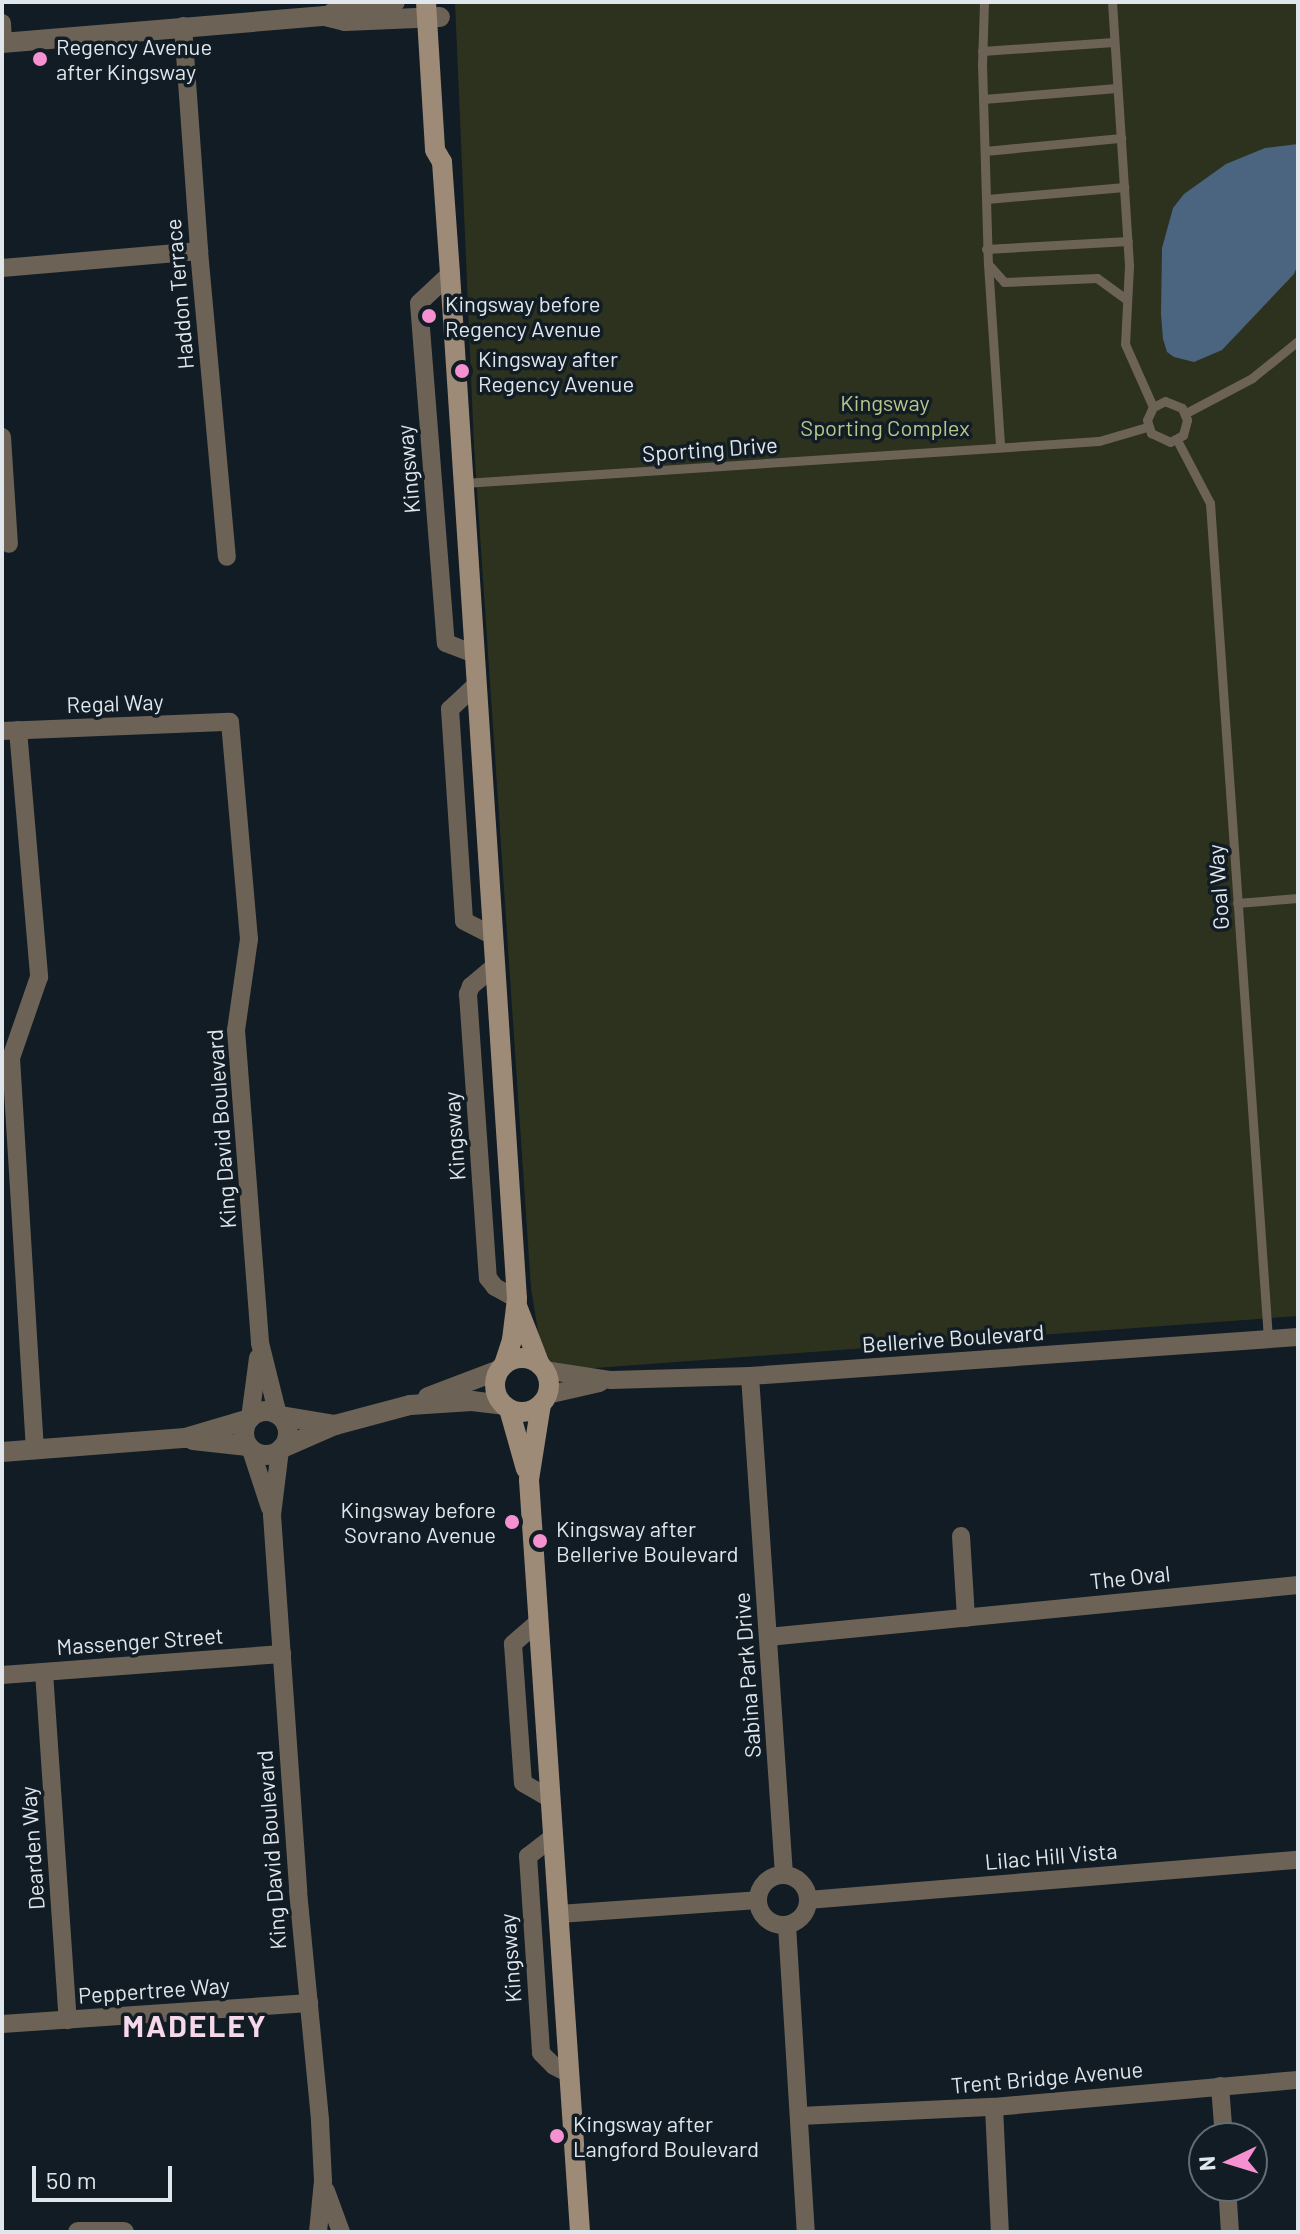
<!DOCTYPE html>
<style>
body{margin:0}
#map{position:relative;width:1300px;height:2234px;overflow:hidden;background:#111c25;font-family:Barlow,sans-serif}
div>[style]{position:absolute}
.green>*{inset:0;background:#2d321e}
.water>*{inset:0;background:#4b647f}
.service>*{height:9px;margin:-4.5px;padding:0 4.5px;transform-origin:4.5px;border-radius:4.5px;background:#6d6256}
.minor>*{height:18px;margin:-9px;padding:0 9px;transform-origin:9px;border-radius:9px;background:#6d6256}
.minor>.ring{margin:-9px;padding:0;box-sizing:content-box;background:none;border:18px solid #6d6256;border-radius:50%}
.tertiary>*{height:20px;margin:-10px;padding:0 10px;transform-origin:10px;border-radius:10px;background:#6d6256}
.tertiary>.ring{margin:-10px;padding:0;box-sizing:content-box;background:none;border:20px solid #6d6256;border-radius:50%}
.secondary>*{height:20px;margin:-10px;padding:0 10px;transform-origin:10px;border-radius:10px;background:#9d8a77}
.secondary>.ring{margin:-10px;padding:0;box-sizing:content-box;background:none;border:20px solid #9d8a77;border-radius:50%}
.dots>*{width:22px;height:22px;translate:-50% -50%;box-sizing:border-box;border:4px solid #111c25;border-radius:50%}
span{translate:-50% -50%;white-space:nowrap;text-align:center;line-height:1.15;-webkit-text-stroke:7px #111c25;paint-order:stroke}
.poi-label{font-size:22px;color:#dfe6ec}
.left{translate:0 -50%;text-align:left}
.right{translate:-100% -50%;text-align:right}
.street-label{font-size:22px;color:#dfe6ec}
.park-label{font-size:22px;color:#b7c78a}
.district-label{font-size:30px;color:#f6d8ea;font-weight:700;letter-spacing:2px}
.frame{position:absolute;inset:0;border:4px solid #dfe6ec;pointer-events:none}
.north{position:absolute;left:1188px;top:2122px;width:80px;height:80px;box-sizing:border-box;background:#111c25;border:2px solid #636d75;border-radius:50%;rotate:266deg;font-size:22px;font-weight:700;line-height:32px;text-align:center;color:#dfe6ec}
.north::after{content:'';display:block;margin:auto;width:28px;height:36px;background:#f590d1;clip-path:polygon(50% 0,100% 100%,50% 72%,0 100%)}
.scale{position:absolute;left:32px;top:2166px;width:140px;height:36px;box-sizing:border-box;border:4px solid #dfe6ec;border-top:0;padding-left:10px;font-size:24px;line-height:28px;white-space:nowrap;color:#dfe6ec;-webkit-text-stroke:6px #111c25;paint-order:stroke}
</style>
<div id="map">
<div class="green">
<div style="clip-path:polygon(455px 2px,1298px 2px,1298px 1316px,555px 1371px,539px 1338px,531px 1288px,474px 446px)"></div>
</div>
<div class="water">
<div style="clip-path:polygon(1298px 144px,1298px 264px,1294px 274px,1222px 350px,1194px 362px,1174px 357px,1167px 352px,1163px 339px,1161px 314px,1162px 248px,1173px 208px,1184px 194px,1226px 164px,1265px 148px)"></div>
</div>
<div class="service">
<div style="left:984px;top:2px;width:62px;rotate:91.8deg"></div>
<div style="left:982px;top:64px;width:200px;rotate:88.3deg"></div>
<div style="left:988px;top:264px;width:24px;rotate:48deg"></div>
<div style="left:1004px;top:282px;width:93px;rotate:-2.5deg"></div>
<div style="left:1097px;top:278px;width:37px;rotate:36deg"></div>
<div style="left:1112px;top:2px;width:265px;rotate:86.3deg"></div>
<div style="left:1129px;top:266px;width:78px;rotate:92.9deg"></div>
<div style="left:1125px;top:344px;width:69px;rotate:66deg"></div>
<div style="left:1153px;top:407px;width:14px;rotate:115deg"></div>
<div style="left:1147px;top:420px;width:14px;rotate:73deg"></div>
<div style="left:1151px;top:433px;width:21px;rotate:25deg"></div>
<div style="left:1170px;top:442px;width:15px;rotate:-28deg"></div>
<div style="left:1183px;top:435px;width:16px;rotate:-75deg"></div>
<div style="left:1187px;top:420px;width:13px;rotate:-113deg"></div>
<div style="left:1182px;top:408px;width:18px;rotate:-158deg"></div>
<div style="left:1165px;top:401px;width:13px;rotate:153deg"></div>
<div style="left:982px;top:51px;width:132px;rotate:-3.9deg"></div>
<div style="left:983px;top:99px;width:134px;rotate:-4.7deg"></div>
<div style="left:985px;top:151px;width:137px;rotate:-5.5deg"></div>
<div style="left:987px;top:199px;width:138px;rotate:-5deg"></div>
<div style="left:986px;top:249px;width:142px;rotate:-3.2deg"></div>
<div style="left:988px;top:264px;width:183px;rotate:86.2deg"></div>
<div style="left:1186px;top:413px;width:75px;rotate:-27.9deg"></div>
<div style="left:1252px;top:378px;width:59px;rotate:-38.8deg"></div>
<div style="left:1177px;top:440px;width:71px;rotate:62.4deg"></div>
<div style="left:1210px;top:503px;width:838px;rotate:86.03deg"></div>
<div style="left:464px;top:483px;width:636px;rotate:-3.78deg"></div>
<div style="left:1099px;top:441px;width:50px;rotate:-16.3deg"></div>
<div style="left:1237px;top:903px;width:61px;rotate:-4.7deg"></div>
</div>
<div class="minor">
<div style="left:2px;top:23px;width:20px;rotate:87deg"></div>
<div style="left:183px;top:26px;width:226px;rotate:85.9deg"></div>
<div style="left:199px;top:251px;width:307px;rotate:84.8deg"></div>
<div style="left:2px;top:268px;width:198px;rotate:-4.9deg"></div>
<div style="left:450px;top:274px;width:42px;rotate:136.9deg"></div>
<div style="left:419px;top:303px;width:341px;rotate:85.5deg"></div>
<div style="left:446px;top:643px;width:31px;rotate:21deg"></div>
<div style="left:2px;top:437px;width:107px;rotate:86.3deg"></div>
<div style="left:477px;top:684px;width:37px;rotate:137deg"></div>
<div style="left:450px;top:709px;width:212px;rotate:86.2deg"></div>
<div style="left:464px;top:921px;width:33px;rotate:27deg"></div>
<div style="left:18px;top:730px;width:248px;rotate:85.1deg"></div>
<div style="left:39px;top:977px;width:86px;rotate:109.1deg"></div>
<div style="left:11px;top:1058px;width:393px;rotate:86.5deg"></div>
<div style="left:2px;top:731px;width:228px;rotate:-2.3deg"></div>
<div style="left:230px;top:722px;width:218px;rotate:85deg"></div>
<div style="left:249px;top:939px;width:92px;rotate:98.1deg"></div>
<div style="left:236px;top:1030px;width:314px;rotate:85.6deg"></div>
<div style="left:260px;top:1343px;width:74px;rotate:76deg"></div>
<div style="left:495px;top:966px;width:31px;rotate:140deg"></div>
<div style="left:471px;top:986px;width:9px;rotate:111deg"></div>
<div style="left:468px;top:994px;width:285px;rotate:86deg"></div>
<div style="left:488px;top:1278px;width:11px;rotate:52deg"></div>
<div style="left:495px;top:1287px;width:25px;rotate:29deg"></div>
<div style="left:544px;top:1370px;width:68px;rotate:8.5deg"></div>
<div style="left:611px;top:1380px;width:139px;rotate:-1.6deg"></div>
<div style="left:750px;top:1376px;width:549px;rotate:-4.07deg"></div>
<div style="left:750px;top:1376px;width:500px;rotate:86.1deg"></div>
<div style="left:547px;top:1395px;width:54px;rotate:-12.8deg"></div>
<div style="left:250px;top:1418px;width:61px;rotate:-82.4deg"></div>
<div style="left:250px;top:1447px;width:64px;rotate:71.8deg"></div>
<div style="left:280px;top:1450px;width:65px;rotate:97deg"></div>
<div style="left:272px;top:1515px;width:377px;rotate:86deg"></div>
<div style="left:298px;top:1891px;width:231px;rotate:84.5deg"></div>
<div style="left:320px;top:2121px;width:60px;rotate:87.1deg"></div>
<div style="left:323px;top:2181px;width:51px;rotate:95.6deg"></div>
<div style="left:961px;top:1536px;width:82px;rotate:86.5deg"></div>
<div style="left:537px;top:1623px;width:32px;rotate:139deg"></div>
<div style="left:513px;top:1644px;width:139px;rotate:85.9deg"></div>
<div style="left:523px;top:1783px;width:32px;rotate:30deg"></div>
<div style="left:768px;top:1637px;width:533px;rotate:-5.6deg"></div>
<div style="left:44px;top:1672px;width:349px;rotate:86.1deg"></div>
<div style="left:2px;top:1675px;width:281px;rotate:-4.3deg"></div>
<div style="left:554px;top:1836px;width:33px;rotate:142deg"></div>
<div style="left:528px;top:1856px;width:197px;rotate:86.2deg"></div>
<div style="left:541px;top:2053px;width:18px;rotate:45deg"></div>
<div style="left:554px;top:2066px;width:18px;rotate:27deg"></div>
<div class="ring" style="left:758px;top:1875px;width:32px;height:32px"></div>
<div style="left:808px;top:1900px;width:492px;rotate:-4.7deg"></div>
<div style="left:559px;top:1914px;width:199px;rotate:-4deg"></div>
<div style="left:787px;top:1925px;width:308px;rotate:86.5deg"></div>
<div style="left:2px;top:2024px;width:308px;rotate:-3.9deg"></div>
<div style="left:1220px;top:2086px;width:52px;rotate:85.6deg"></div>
<div style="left:994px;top:2107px;width:125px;rotate:87.3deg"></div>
<div style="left:800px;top:2116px;width:194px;rotate:-2.7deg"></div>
<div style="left:994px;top:2107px;width:305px;rotate:-5.1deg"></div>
<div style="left:1227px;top:2186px;width:46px;rotate:86.3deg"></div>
<div style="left:326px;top:2191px;width:44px;rotate:69.9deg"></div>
</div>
<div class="tertiary">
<div style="left:332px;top:13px;width:14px;rotate:-25deg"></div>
<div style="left:345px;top:7px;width:50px;rotate:-5.7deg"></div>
<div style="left:2px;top:43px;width:324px;rotate:-4.8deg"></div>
<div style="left:325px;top:16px;width:21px;rotate:14deg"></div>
<div style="left:345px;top:21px;width:95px;rotate:-2.4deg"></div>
<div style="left:428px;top:1397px;width:76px;rotate:-20.8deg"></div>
<div class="ring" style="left:244px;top:1411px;width:24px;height:24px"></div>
<div style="left:281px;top:1416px;width:55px;rotate:9.5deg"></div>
<div style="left:193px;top:1440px;width:55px;rotate:6.2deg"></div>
<div style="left:282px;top:1448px;width:58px;rotate:-23.5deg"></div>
<div style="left:335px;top:1425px;width:78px;rotate:-14.9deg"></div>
<div style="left:410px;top:1405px;width:62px;rotate:-3.7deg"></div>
<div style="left:472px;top:1401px;width:32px;rotate:7deg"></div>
<div style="left:2px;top:1452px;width:184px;rotate:-4.4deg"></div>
<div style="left:185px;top:1438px;width:67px;rotate:-16.5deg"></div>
<div style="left:78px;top:2232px;width:46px"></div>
</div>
<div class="secondary">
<div style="left:426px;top:2px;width:148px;rotate:86.5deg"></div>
<div style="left:435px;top:150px;width:14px;rotate:60deg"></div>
<div style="left:442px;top:162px;width:112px;rotate:85.9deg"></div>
<div style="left:450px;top:274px;width:1027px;rotate:86.26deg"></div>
<div style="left:517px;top:1299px;width:41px;rotate:97deg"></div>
<div style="left:512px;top:1340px;width:25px;rotate:108deg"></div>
<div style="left:517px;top:1306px;width:63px;rotate:68.7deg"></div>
<div class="ring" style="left:495px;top:1358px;width:34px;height:34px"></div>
<div style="left:541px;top:1404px;width:77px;rotate:99deg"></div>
<div style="left:529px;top:1480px;width:754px;rotate:86.12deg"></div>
<div style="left:509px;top:1409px;width:62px;rotate:74.2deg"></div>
</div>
<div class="dots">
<div style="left:40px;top:59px;background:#f590d1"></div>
<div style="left:429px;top:316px;background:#f590d1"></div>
<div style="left:462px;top:371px;background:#f590d1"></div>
<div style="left:512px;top:1522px;background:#f590d1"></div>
<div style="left:540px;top:1541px;background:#f590d1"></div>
<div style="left:557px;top:2136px;background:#f590d1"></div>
</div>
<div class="poi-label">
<span class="left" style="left:56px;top:59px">Regency Avenue<br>after Kingsway</span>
<span class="left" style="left:445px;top:316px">Kingsway before<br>Regency Avenue</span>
<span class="left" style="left:478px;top:371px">Kingsway after<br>Regency Avenue</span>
<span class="right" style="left:496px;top:1522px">Kingsway before<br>Sovrano Avenue</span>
<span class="left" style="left:556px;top:1541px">Kingsway after<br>Bellerive Boulevard</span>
<span class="left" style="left:573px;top:2136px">Kingsway after<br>Langford Boulevard</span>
</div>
<div class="street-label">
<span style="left:179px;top:294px;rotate:-95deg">Haddon Terrace</span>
<span style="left:710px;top:449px;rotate:-4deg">Sporting Drive</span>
<span style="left:408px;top:469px;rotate:-95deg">Kingsway</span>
<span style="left:115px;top:703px;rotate:-2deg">Regal Way</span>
<span style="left:1218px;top:887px;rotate:-94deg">Goal Way</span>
<span style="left:221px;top:1129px;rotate:-94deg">King David Boulevard</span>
<span style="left:454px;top:1136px;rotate:-94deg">Kingsway</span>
<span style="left:953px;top:1338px;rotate:-4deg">Bellerive Boulevard</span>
<span style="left:1130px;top:1577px;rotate:-6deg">The Oval</span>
<span style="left:140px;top:1641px;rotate:-4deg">Massenger Street</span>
<span style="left:747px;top:1675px;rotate:-94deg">Sabina Park Drive</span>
<span style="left:32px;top:1848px;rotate:-94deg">Dearden Way</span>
<span style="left:271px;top:1850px;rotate:-94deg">King David Boulevard</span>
<span style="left:1051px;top:1856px;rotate:-5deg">Lilac Hill Vista</span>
<span style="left:510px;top:1958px;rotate:-94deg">Kingsway</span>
<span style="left:154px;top:1990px;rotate:-4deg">Peppertree Way</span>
<span style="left:1047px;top:2077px;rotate:-5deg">Trent Bridge Avenue</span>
</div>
<div class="park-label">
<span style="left:885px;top:415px">Kingsway<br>Sporting Complex</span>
</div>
<div class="district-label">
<span style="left:195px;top:2025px">MADELEY</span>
</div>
<div class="frame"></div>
<div class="north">N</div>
<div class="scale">50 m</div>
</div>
